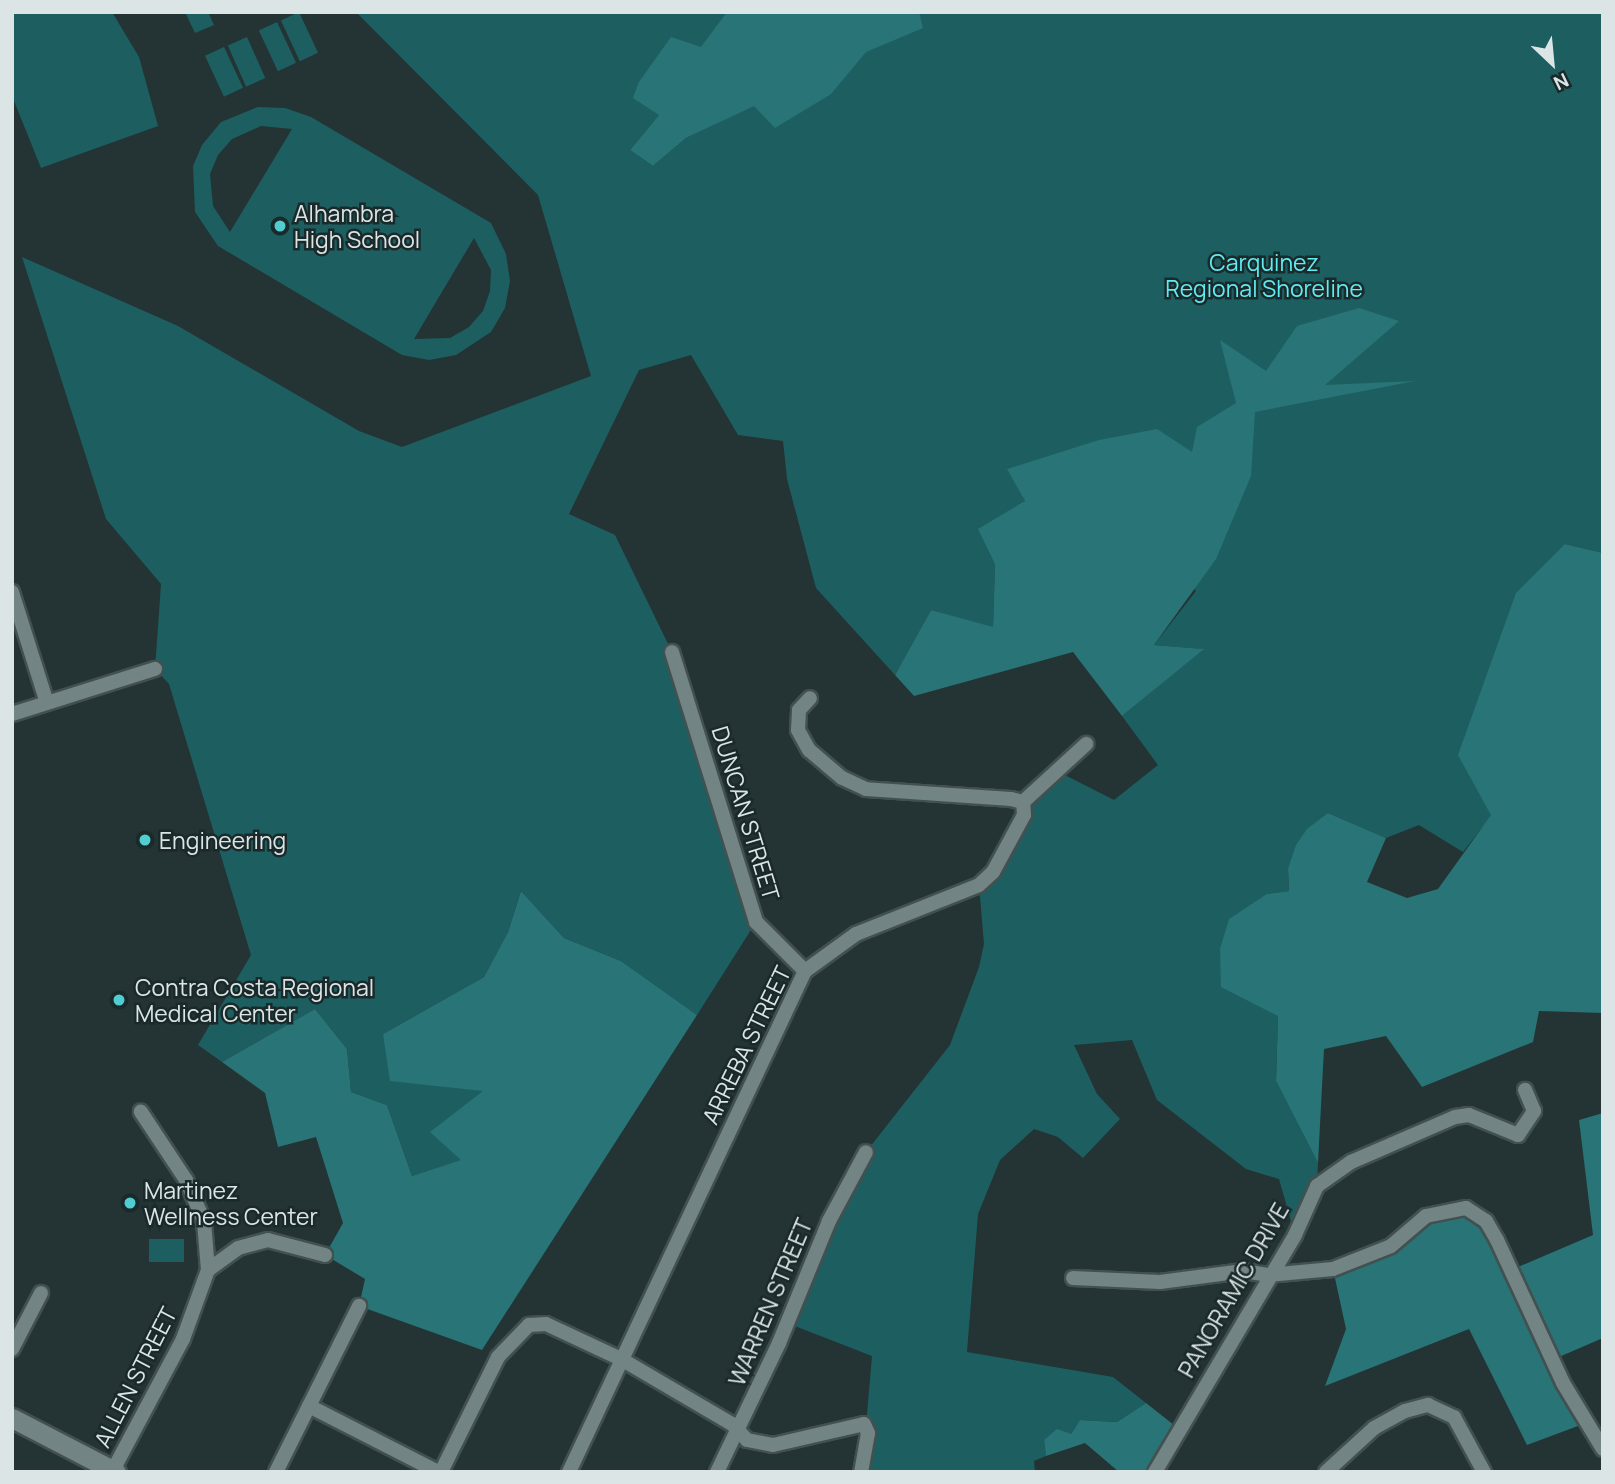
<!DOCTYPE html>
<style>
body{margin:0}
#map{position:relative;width:1615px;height:1484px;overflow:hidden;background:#243334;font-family:Manrope,sans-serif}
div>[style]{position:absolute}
.green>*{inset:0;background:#1d5f61;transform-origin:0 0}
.forest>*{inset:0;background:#287476}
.roads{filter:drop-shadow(2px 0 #425050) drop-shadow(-2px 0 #425050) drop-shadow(0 2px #425050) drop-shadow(0 -2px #425050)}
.street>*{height:14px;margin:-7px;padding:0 7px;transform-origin:7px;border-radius:7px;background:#738485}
.secondary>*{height:19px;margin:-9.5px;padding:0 9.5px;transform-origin:9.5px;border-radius:9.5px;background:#738485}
.dots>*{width:19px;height:19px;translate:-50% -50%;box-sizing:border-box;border:4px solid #1a292a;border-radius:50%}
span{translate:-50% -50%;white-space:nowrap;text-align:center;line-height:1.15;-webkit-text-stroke:5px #1a292a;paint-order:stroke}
.poi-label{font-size:23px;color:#dce5e5}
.left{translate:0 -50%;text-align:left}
.park-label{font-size:23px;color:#5eecf2}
.street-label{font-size:23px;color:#dce5e5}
.frame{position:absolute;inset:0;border:14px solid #dce5e5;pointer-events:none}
.north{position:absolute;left:1517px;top:28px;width:70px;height:70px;-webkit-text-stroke:5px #1a292a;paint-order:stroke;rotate:154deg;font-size:19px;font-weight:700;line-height:28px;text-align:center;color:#dce5e5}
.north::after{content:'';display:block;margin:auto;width:24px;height:32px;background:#dce5e5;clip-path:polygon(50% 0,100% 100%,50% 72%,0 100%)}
</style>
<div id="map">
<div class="green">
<div style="clip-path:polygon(12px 12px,112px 12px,139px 57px,158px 126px,41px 168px,12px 96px)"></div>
<div style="clip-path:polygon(185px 12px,208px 12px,214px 25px,195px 33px)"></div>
<div style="left:299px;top:12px;width:45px;height:20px;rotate:65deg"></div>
<div style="clip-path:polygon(evenodd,356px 12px,1603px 12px,1603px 553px,1565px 544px,1492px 815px,1463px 852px,1419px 825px,1386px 838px,1328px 813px,1288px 869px,1289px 891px,1267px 894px,1278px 1016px,1276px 1081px,1318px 1163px,1317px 1186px,1295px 1235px,1279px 1179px,1246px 1169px,1157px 1100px,1132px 1040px,1074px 1045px,1097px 1094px,1120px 1119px,1083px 1158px,1058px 1137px,1034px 1129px,1000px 1160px,978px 1214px,967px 1352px,1113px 1377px,1146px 1403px,1117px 1422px,1080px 1420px,1071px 1434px,1044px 1440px,1046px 1456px,1034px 1461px,1035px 1472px,862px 1472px,872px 1356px,787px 1323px,866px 1152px,950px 1045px,979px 967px,984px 944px,979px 885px,993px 872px,1023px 802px,1059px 772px,1114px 800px,1158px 765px,1122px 716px,1203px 649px,1154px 645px,1196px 591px,1068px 451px,1008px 469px,1025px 501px,995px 564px,993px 628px,931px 610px,895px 675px,816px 588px,787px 479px,783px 441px,738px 435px,691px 355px,639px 370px,569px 514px,615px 535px,672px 652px,756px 922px,697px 1015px,621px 961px,564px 938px,521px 891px,508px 932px,484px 977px,383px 1034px,484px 1091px,462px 1160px,412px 1176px,387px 1105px,351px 1092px,347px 1049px,315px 1009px,222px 1062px,198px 1045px,251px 955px,169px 684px,155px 669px,161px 584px,106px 519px,22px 257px,178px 326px,359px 431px,402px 447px,591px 376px,538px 195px,356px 12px,754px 105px,686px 138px,653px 166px,630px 150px,660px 114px,754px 105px)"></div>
<div style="left:277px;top:22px;width:45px;height:20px;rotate:65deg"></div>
<div style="left:247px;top:37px;width:45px;height:21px;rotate:66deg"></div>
<div style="left:224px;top:47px;width:45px;height:21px;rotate:65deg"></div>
<div style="clip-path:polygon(evenodd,258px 107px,285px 108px,311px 117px,491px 223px,506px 254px,510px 281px,505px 308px,491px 332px,456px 355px,429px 360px,402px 355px,218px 246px,195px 212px,193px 166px,202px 145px,221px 122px,258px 107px,261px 126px,292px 129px,230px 232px,213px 206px,210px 174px,218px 155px,232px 139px,261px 126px,258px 107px,474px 238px,491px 270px,490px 291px,483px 311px,469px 327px,450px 338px,414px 339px,474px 238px)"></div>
<div style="left:184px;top:1239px;width:23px;height:35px;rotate:90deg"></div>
</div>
<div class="forest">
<div style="clip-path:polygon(727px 12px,919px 12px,923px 28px,866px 52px,831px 94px,775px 128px,754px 106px,686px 138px,653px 166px,630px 150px,659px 115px,633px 98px,639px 82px,671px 37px,701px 47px)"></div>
<div style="clip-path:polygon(1359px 308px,1399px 321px,1325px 385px,1415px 381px,1255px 412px,1251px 476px,1216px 559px,1154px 645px,1204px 649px,1122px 716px,1073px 652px,914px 696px,895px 675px,931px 610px,993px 627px,995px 564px,978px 529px,1025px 501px,1007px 469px,1099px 440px,1157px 429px,1192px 452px,1197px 427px,1236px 403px,1220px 340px,1266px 371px,1297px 326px)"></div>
<div style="clip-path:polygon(1565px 544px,1603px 553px,1603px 1013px,1539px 1011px,1533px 1042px,1422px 1087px,1386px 1036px,1324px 1049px,1318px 1163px,1276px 1081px,1278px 1016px,1221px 987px,1220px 949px,1229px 919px,1267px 894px,1289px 891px,1288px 869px,1296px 845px,1307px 829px,1328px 813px,1386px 838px,1367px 882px,1407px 898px,1438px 889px,1491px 815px,1458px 755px,1516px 593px)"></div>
<div style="clip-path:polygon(521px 891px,564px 938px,621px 961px,697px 1015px,482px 1350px,359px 1306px,365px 1279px,325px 1255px,343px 1223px,316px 1137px,278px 1147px,265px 1093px,222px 1062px,315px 1009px,347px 1049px,351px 1092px,387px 1105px,412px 1176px,461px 1160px,430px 1132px,483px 1091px,390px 1081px,383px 1034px,484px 977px,508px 932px)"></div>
<div style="clip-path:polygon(1603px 1113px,1603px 1338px,1552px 1360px,1586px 1423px,1527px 1445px,1469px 1329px,1325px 1386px,1346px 1329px,1333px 1269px,1448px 1209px,1486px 1221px,1511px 1270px,1593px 1235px,1579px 1120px)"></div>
<div style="clip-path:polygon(1146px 1403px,1179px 1429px,1155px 1472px,1119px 1472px,1085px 1443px,1046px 1456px,1044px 1440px,1057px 1429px,1071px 1434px,1080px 1420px,1117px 1422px)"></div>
</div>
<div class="roads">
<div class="street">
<div style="left:12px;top:592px;width:116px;rotate:72.5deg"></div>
<div style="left:672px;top:652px;width:283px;rotate:72.7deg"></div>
<div style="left:756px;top:922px;width:69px;rotate:45deg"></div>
<div style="left:12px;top:714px;width:150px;rotate:-17.5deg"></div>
<div style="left:1023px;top:802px;width:86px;rotate:-42.6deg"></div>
<div style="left:208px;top:1270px;width:37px;rotate:-36deg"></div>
<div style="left:238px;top:1248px;width:31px;rotate:-15deg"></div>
<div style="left:268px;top:1240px;width:59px;rotate:14.7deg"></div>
<div style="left:1073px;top:1278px;width:87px;rotate:2.6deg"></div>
<div style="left:1160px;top:1282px;width:84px;rotate:-7.5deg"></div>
<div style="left:1243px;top:1271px;width:25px;rotate:9deg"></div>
<div style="left:1268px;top:1275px;width:65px;rotate:-5.3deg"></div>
<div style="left:1333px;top:1269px;width:62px;rotate:-21.6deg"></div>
<div style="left:1391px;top:1246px;width:46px;rotate:-40.6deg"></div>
<div style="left:1426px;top:1216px;width:41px;rotate:-11.3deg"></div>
<div style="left:1466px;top:1208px;width:24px;rotate:33deg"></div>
<div style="left:1486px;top:1221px;width:22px;rotate:60deg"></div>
<div style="left:1497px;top:1240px;width:157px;rotate:65.2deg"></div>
<div style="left:1563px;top:1383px;width:77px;rotate:58.8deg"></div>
<div style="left:12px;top:1349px;width:63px;rotate:-62.6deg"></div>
<div style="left:309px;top:1406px;width:145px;rotate:27.1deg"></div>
<div style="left:112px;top:1472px;width:151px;rotate:-61.9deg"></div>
<div style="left:183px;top:1339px;width:73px;rotate:-70.1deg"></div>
<div style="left:208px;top:1270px;width:49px;rotate:-94.7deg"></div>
<div style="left:204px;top:1221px;width:45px;rotate:-113.7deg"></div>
<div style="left:186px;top:1180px;width:82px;rotate:-123.5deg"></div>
<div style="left:276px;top:1472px;width:186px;rotate:-63.4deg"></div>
<div style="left:441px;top:1472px;width:128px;rotate:-63.6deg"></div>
<div style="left:498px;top:1357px;width:45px;rotate:-45.9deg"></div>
<div style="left:529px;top:1325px;width:17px;rotate:-3deg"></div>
<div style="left:546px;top:1324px;width:83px;rotate:25deg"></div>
<div style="left:621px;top:1359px;width:129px;rotate:30.4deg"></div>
<div style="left:732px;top:1424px;width:22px;rotate:47deg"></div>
<div style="left:747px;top:1440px;width:26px;rotate:11deg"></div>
<div style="left:773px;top:1445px;width:93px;rotate:-13deg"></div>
<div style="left:864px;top:1424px;width:10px;rotate:66deg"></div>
<div style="left:868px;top:1433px;width:40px;rotate:100deg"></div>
<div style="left:569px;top:1472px;width:554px;rotate:-64.78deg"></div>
<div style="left:805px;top:971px;width:63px;rotate:-36deg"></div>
<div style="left:856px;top:934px;width:132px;rotate:-21.7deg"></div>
<div style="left:979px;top:885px;width:19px;rotate:-43deg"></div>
<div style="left:993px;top:872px;width:65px;rotate:-61.5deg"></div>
<div style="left:1024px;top:815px;width:13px;rotate:-94deg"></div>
<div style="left:1023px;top:802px;width:12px;rotate:-166deg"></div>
<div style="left:1011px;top:799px;width:145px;rotate:-176.1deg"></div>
<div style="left:866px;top:789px;width:26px;rotate:-155deg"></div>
<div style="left:842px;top:778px;width:43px;rotate:-139.7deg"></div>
<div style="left:809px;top:750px;width:23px;rotate:-119deg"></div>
<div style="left:798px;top:730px;width:20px;rotate:-87deg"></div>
<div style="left:799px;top:710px;width:16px;rotate:-47deg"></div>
<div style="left:717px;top:1472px;width:143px;rotate:-64.3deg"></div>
<div style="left:779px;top:1343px;width:132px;rotate:-67.7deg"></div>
<div style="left:829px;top:1221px;width:78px;rotate:-61.8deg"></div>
<div style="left:1155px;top:1472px;width:275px;rotate:-59.4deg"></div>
<div style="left:1295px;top:1235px;width:54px;rotate:-65.8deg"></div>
<div style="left:1317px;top:1186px;width:42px;rotate:-35.2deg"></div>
<div style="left:1351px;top:1162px;width:113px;rotate:-23.4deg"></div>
<div style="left:1455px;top:1117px;width:14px;rotate:-8deg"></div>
<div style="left:1469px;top:1115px;width:53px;rotate:22.2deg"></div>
<div style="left:1518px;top:1135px;width:29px;rotate:-56deg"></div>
<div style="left:1534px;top:1111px;width:23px;rotate:-113deg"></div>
<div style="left:1326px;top:1472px;width:65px;rotate:-42.5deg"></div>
<div style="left:1374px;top:1428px;width:35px;rotate:-29deg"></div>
<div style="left:1405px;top:1411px;width:24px;rotate:-15deg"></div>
<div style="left:1428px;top:1405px;width:29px;rotate:25deg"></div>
<div style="left:1454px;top:1417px;width:63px;rotate:61.4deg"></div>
</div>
<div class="secondary">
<div style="left:12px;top:1418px;width:117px;rotate:27.4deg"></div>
</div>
</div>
<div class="dots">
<div style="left:280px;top:226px;background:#51ccd1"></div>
<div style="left:145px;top:840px;background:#51ccd1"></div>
<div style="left:119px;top:1000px;background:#51ccd1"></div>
<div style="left:130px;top:1203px;background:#51ccd1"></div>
</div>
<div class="poi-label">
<span class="left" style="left:294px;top:226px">Alhambra<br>High School</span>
<span class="left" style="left:159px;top:840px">Engineering</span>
<span class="left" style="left:135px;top:1000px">Contra Costa Regional<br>Medical Center</span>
<span class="left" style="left:144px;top:1203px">Martinez<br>Wellness Center</span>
</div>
<div class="park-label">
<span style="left:1264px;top:275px">Carquinez<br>Regional Shoreline</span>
</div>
<div class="street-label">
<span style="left:746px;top:813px;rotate:73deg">DUNCAN STREET</span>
<span style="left:746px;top:1045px;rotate:-64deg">ARREBA STREET</span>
<span style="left:1233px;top:1290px;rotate:-60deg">PANORAMIC DRIVE</span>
<span style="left:770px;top:1302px;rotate:-67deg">WARREN STREET</span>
<span style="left:135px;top:1377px;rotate:-63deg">ALLEN STREET</span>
</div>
<div class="frame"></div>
<div class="north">N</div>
</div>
